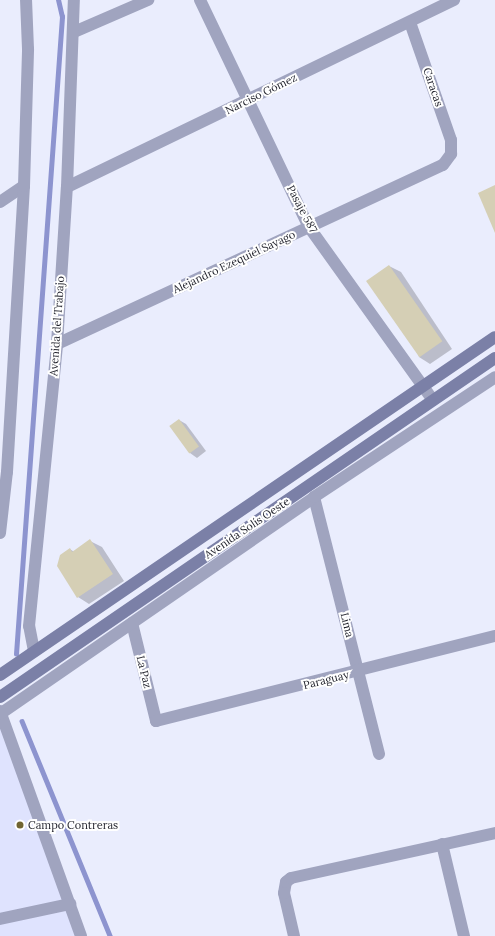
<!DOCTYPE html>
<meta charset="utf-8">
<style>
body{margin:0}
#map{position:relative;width:495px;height:936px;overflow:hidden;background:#eaedfd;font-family:Lora,serif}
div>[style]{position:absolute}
.built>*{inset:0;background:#dfe3fe}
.shadow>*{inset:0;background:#0003}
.stream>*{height:4.5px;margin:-2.25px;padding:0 2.25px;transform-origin:2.25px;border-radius:2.25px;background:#8d94cf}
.building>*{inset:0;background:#d5cfb5;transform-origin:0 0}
.street>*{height:12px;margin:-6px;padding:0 6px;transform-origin:6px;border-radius:6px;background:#a0a4bf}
.secondary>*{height:12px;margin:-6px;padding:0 6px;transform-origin:6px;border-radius:6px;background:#7b80a7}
.dots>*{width:11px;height:11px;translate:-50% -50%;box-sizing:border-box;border:2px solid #fff;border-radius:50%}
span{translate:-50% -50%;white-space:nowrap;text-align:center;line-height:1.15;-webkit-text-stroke:4px #fff;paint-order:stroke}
.street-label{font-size:11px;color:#1f202a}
.poi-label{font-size:11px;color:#1f202a}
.left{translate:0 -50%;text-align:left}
</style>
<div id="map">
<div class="built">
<div style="clip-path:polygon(0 714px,79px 936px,0 936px)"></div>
</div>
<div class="shadow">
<div style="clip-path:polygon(389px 266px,401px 272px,452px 349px,430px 364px,419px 357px)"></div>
<div style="clip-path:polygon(179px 420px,186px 424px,206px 451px,197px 458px,190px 453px)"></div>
<div style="clip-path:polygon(90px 541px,102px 547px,124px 581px,89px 604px,78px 597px,70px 549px,74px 552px)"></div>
</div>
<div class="stream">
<div style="left:16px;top:654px;width:639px;rotate:-85.87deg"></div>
<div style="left:62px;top:17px;width:17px;rotate:-103deg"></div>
<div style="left:22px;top:721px;width:232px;rotate:67.7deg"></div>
</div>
<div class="building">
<div style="clip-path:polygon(495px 185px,495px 233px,478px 193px)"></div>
<div style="left:389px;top:265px;width:93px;height:28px;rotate:55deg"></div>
<div style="left:179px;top:419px;width:34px;height:12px;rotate:54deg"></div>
<div style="clip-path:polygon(90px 539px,113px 574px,77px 598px,57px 566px,60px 555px,70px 548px,72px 552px)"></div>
</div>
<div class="street">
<div style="left:200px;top:0;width:252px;rotate:64.4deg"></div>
<div style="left:309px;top:227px;width:213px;rotate:54.4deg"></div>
<div style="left:74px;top:32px;width:81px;rotate:-23.4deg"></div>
<div style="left:67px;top:187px;width:430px;rotate:-25.8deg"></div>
<div style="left:0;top:202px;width:29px;rotate:-34deg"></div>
<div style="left:57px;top:344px;width:425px;rotate:-24.9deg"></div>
<div style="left:443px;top:165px;width:14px;rotate:-54deg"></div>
<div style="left:451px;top:154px;width:14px;rotate:-90deg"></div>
<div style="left:451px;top:140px;width:125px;rotate:-109.2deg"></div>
<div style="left:314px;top:497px;width:265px;rotate:75.8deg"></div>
<div style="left:0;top:533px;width:61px;rotate:-83.5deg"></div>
<div style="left:7px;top:472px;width:287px;rotate:-86.6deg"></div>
<div style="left:24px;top:186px;width:137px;rotate:-88.3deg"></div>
<div style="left:28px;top:49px;width:49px;rotate:-92.3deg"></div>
<div style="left:132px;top:623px;width:101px;rotate:76.2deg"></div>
<div style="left:156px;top:721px;width:349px;rotate:-14.1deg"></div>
<div style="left:34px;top:651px;width:25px;rotate:-101deg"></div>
<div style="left:29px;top:626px;width:283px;rotate:-84.3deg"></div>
<div style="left:57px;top:344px;width:157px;rotate:-86.4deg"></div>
<div style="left:67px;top:187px;width:187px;rotate:-87.9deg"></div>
<div style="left:0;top:711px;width:239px;rotate:70.2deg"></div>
<div style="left:0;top:714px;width:382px;rotate:-34.6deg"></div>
<div style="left:314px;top:497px;width:217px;rotate:-33.5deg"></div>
<div style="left:442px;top:844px;width:95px;rotate:76.6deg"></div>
<div style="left:0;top:919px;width:72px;rotate:-12.1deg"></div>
<div style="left:294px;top:936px;width:44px;rotate:-103.1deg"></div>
<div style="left:284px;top:893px;width:11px;rotate:-80deg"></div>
<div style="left:286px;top:882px;width:6px;rotate:-39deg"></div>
<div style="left:291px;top:878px;width:209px;rotate:-12.4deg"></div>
</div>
<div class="secondary">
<div style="left:0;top:675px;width:599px;rotate:-34.33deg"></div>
<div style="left:0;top:697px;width:600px;rotate:-34.41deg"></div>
</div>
<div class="dots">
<div style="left:20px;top:825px;background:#716532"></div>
</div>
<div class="street-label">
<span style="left:433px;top:87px;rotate:71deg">Caracas</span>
<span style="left:261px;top:94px;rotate:-26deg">Narciso Gómez</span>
<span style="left:302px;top:209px;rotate:62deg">Pasaje 587</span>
<span style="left:234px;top:262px;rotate:-25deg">Alejandro Ezequiel Sayago</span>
<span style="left:57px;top:326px;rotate:-86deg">Avenida del Trabajo</span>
<span style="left:247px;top:528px;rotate:-34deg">Avenida Solís Oeste</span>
<span style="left:347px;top:625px;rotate:76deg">Lima</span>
<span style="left:144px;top:672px;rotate:76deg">La Paz</span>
<span style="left:326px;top:680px;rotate:-14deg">Paraguay</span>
</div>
<div class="poi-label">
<span class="left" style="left:28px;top:825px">Campo Contreras</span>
</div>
</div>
